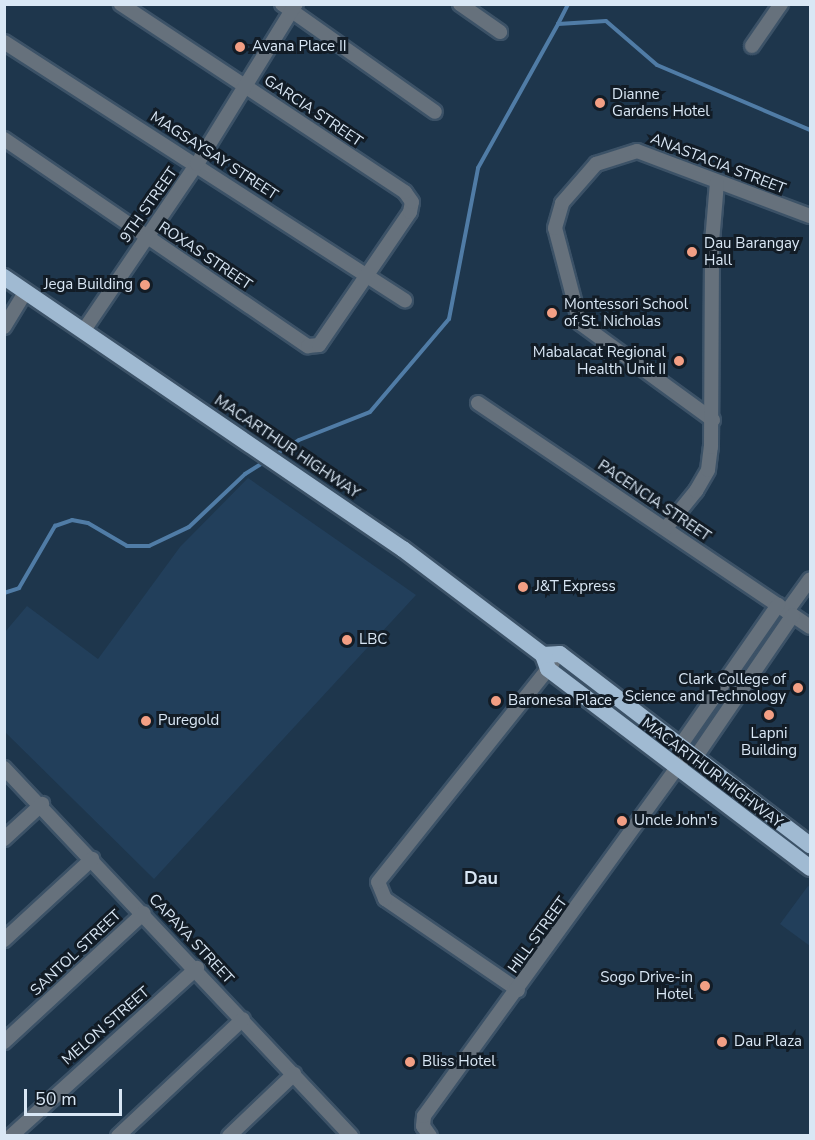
<!DOCTYPE html>
<style>
body{margin:0}
#map{position:relative;width:815px;height:1140px;overflow:hidden;background:#1e364c;font-family:"Nunito Sans",sans-serif}
div>[style]{position:absolute}
.built>*{inset:0;background:#223f5b}
.stream>*{height:4px;margin:-2px;padding:0 2px;transform-origin:2px;border-radius:2px;background:#507ca6}
.roads{filter:drop-shadow(2px 0 #3c5267) drop-shadow(-2px 0 #3c5267) drop-shadow(0 2px #3c5267) drop-shadow(0 -2px #3c5267)}
.minor>*{height:14px;margin:-7px;padding:0 7px;transform-origin:7px;border-radius:7px;background:#66717c}
.trunk>*{height:16px;margin:-8px;padding:0 8px;transform-origin:8px;border-radius:8px;background:#a0bad2}
.dots>*{width:16px;height:16px;translate:-50% -50%;box-sizing:border-box;border:3px solid #121c26;border-radius:50%}
span{translate:-50% -50%;white-space:nowrap;text-align:center;line-height:1.15;-webkit-text-stroke:6px #121c26;paint-order:stroke}
.poi-label{font-size:15px;color:#d9e7f5}
.left{translate:0 -50%;text-align:left}
.right{translate:-100% -50%;text-align:right}
.street-label{font-size:15px;color:#d9e7f5}
.quarter-label{font-size:18px;color:#d9e7f5;font-weight:700}
.frame{position:absolute;inset:0;border:6px solid #d9e7f5;pointer-events:none}
.scale{position:absolute;left:24px;top:1089px;width:98px;height:27px;box-sizing:border-box;border:3px solid #d9e7f5;border-top:0;padding-left:8px;font-size:18px;line-height:21px;white-space:nowrap;color:#d9e7f5;-webkit-text-stroke:4px #121c26;paint-order:stroke}
</style>
<div id="map">
<div class="built">
<div style="clip-path:polygon(248px 478px,416px 595px,154px 879px,5px 732px,5px 632px,27px 606px,98px 659px,180px 547px)"></div>
<div style="clip-path:polygon(808px 886px,810px 887px,810px 946px,780px 924px)"></div>
</div>
<div class="stream">
<div style="left:558px;top:24px;width:22px;rotate:-63deg"></div>
<div style="left:275px;top:455px;width:28px;rotate:-32deg"></div>
<div style="left:299px;top:440px;width:76px;rotate:-21.5deg"></div>
<div style="left:370px;top:412px;width:122px;rotate:-49.7deg"></div>
<div style="left:449px;top:319px;width:154px;rotate:-79.1deg"></div>
<div style="left:478px;top:168px;width:165px;rotate:-60.9deg"></div>
<div style="left:558px;top:24px;width:48px;rotate:-3.6deg"></div>
<div style="left:606px;top:21px;width:67px;rotate:40.8deg"></div>
<div style="left:657px;top:65px;width:166px;rotate:23deg"></div>
<div style="left:4px;top:593px;width:16px;rotate:-18deg"></div>
<div style="left:19px;top:588px;width:72px;rotate:-59.9deg"></div>
<div style="left:55px;top:526px;width:18px;rotate:-19deg"></div>
<div style="left:72px;top:520px;width:16px;rotate:11deg"></div>
<div style="left:88px;top:523px;width:45px;rotate:30.5deg"></div>
<div style="left:127px;top:546px;width:22px"></div>
<div style="left:149px;top:546px;width:44px;rotate:-25.4deg"></div>
<div style="left:189px;top:527px;width:77px;rotate:-43.4deg"></div>
<div style="left:245px;top:474px;width:25px;rotate:-32deg"></div>
</div>
<div class="roads">
<div class="minor">
<div style="left:282px;top:4px;width:187px;rotate:35.2deg"></div>
<div style="left:460px;top:4px;width:49px;rotate:35deg"></div>
<div style="left:4px;top:42px;width:477px;rotate:32.8deg"></div>
<div style="left:752px;top:46px;width:51px;rotate:-55.4deg"></div>
<div style="left:4px;top:139px;width:368px;rotate:34.3deg"></div>
<div style="left:308px;top:346px;width:11px;rotate:-5deg"></div>
<div style="left:319px;top:345px;width:161px;rotate:-55.6deg"></div>
<div style="left:410px;top:212px;width:10px;rotate:-79deg"></div>
<div style="left:412px;top:202px;width:12px;rotate:-125deg"></div>
<div style="left:405px;top:192px;width:341px;rotate:-146.5deg"></div>
<div style="left:4px;top:327px;width:42px;rotate:-58.6deg"></div>
<div style="left:84px;top:330px;width:201px;rotate:-55.8deg"></div>
<div style="left:197px;top:164px;width:188px;rotate:-58.3deg"></div>
<div style="left:478px;top:403px;width:400px;rotate:34deg"></div>
<div style="left:713px;top:420px;width:165px;rotate:-143.9deg"></div>
<div style="left:580px;top:323px;width:98px;rotate:-104.7deg"></div>
<div style="left:555px;top:228px;width:26px;rotate:-74deg"></div>
<div style="left:562px;top:203px;width:52px;rotate:-48.9deg"></div>
<div style="left:596px;top:164px;width:43px;rotate:-17.6deg"></div>
<div style="left:637px;top:151px;width:185px;rotate:20.6deg"></div>
<div style="left:666px;top:528px;width:48px;rotate:-51deg"></div>
<div style="left:696px;top:491px;width:24px;rotate:-60deg"></div>
<div style="left:708px;top:470px;width:23px;rotate:-83deg"></div>
<div style="left:711px;top:447px;width:205px;rotate:-89.7deg"></div>
<div style="left:712px;top:242px;width:60px;rotate:-85.2deg"></div>
<div style="left:787px;top:611px;width:39px;rotate:-54deg"></div>
<div style="left:680px;top:746px;width:172px;rotate:-55.2deg"></div>
<div style="left:695px;top:758px;width:173px;rotate:-55.6deg"></div>
<div style="left:4px;top:768px;width:506px;rotate:46.68deg"></div>
<div style="left:4px;top:839px;width:52px;rotate:-42.6deg"></div>
<div style="left:4px;top:940px;width:120px;rotate:-42.6deg"></div>
<div style="left:518px;top:990px;width:161px;rotate:-145.6deg"></div>
<div style="left:385px;top:899px;width:18px;rotate:-112deg"></div>
<div style="left:378px;top:882px;width:280px;rotate:-51.4deg"></div>
<div style="left:4px;top:1042px;width:190px;rotate:-42.7deg"></div>
<div style="left:11px;top:1136px;width:251px;rotate:-42.1deg"></div>
<div style="left:118px;top:1136px;width:171px;rotate:-43.1deg"></div>
<div style="left:229px;top:1136px;width:90px;rotate:-43.6deg"></div>
<div style="left:430px;top:1136px;width:12px;rotate:-125deg"></div>
<div style="left:423px;top:1126px;width:10px;rotate:-84deg"></div>
<div style="left:424px;top:1116px;width:450px;rotate:-54deg"></div>
</div>
<div class="trunk">
<div style="left:4px;top:277px;width:483px;rotate:34.3deg"></div>
<div style="left:403px;top:549px;width:176px;rotate:37.1deg"></div>
<div style="left:543px;top:655px;width:15px;rotate:70deg"></div>
<div style="left:548px;top:669px;width:329px;rotate:37.2deg"></div>
<div style="left:543px;top:655px;width:17px;rotate:-3deg"></div>
<div style="left:560px;top:654px;width:315px;rotate:37.4deg"></div>
</div>
</div>
<div class="dots">
<div style="left:240px;top:47px;background:#f39f84"></div>
<div style="left:600px;top:103px;background:#f39f84"></div>
<div style="left:692px;top:252px;background:#f39f84"></div>
<div style="left:145px;top:285px;background:#f39f84"></div>
<div style="left:552px;top:313px;background:#f39f84"></div>
<div style="left:679px;top:361px;background:#f39f84"></div>
<div style="left:523px;top:587px;background:#f39f84"></div>
<div style="left:347px;top:640px;background:#f39f84"></div>
<div style="left:798px;top:688px;background:#f39f84"></div>
<div style="left:496px;top:701px;background:#f39f84"></div>
<div style="left:769px;top:715px;background:#f39f84"></div>
<div style="left:146px;top:721px;background:#f39f84"></div>
<div style="left:622px;top:821px;background:#f39f84"></div>
<div style="left:705px;top:986px;background:#f39f84"></div>
<div style="left:722px;top:1042px;background:#f39f84"></div>
<div style="left:410px;top:1062px;background:#f39f84"></div>
</div>
<div class="poi-label">
<span class="left" style="left:252px;top:47px">Avana Place II</span>
<span class="left" style="left:612px;top:103px">Dianne<br>Gardens Hotel</span>
<span class="left" style="left:704px;top:252px">Dau Barangay<br>Hall</span>
<span class="right" style="left:133px;top:285px">Jega Building</span>
<span class="left" style="left:564px;top:313px">Montessori School<br>of St. Nicholas</span>
<span class="right" style="left:666px;top:361px">Mabalacat Regional<br>Health Unit II</span>
<span class="left" style="left:535px;top:587px">J&amp;T Express</span>
<span class="left" style="left:359px;top:640px">LBC</span>
<span class="right" style="left:786px;top:688px">Clark College of<br>Science and Technology</span>
<span class="left" style="left:508px;top:701px">Baronesa Place</span>
<span class="left" style="left:158px;top:721px">Puregold</span>
<span style="left:769px;top:742px">Lapni<br>Building</span>
<span class="left" style="left:634px;top:821px">Uncle John's</span>
<span class="right" style="left:693px;top:986px">Sogo Drive-in<br>Hotel</span>
<span class="left" style="left:734px;top:1042px">Dau Plaza</span>
<span class="left" style="left:422px;top:1062px">Bliss Hotel</span>
</div>
<div class="street-label">
<span style="left:313px;top:111px;rotate:34deg">GARCIA STREET</span>
<span style="left:214px;top:156px;rotate:33deg">MAGSAYSAY STREET</span>
<span style="left:718px;top:164px;rotate:21deg">ANASTACIA STREET</span>
<span style="left:149px;top:205px;rotate:-55deg">9TH STREET</span>
<span style="left:205px;top:256px;rotate:34deg">ROXAS STREET</span>
<span style="left:287px;top:447px;rotate:34deg">MACARTHUR HIGHWAY</span>
<span style="left:654px;top:501px;rotate:34deg">PACENCIA STREET</span>
<span style="left:712px;top:773px;rotate:37deg">MACARTHUR HIGHWAY</span>
<span style="left:538px;top:935px;rotate:-54deg">HILL STREET</span>
<span style="left:191px;top:939px;rotate:47deg">CAPAYA STREET</span>
<span style="left:76px;top:953px;rotate:-43deg">SANTOL STREET</span>
<span style="left:106px;top:1026px;rotate:-41deg">MELON STREET</span>
</div>
<div class="quarter-label">
<span style="left:481px;top:878px">Dau</span>
</div>
<div class="frame"></div>
<div class="scale">50 m</div>
</div>
